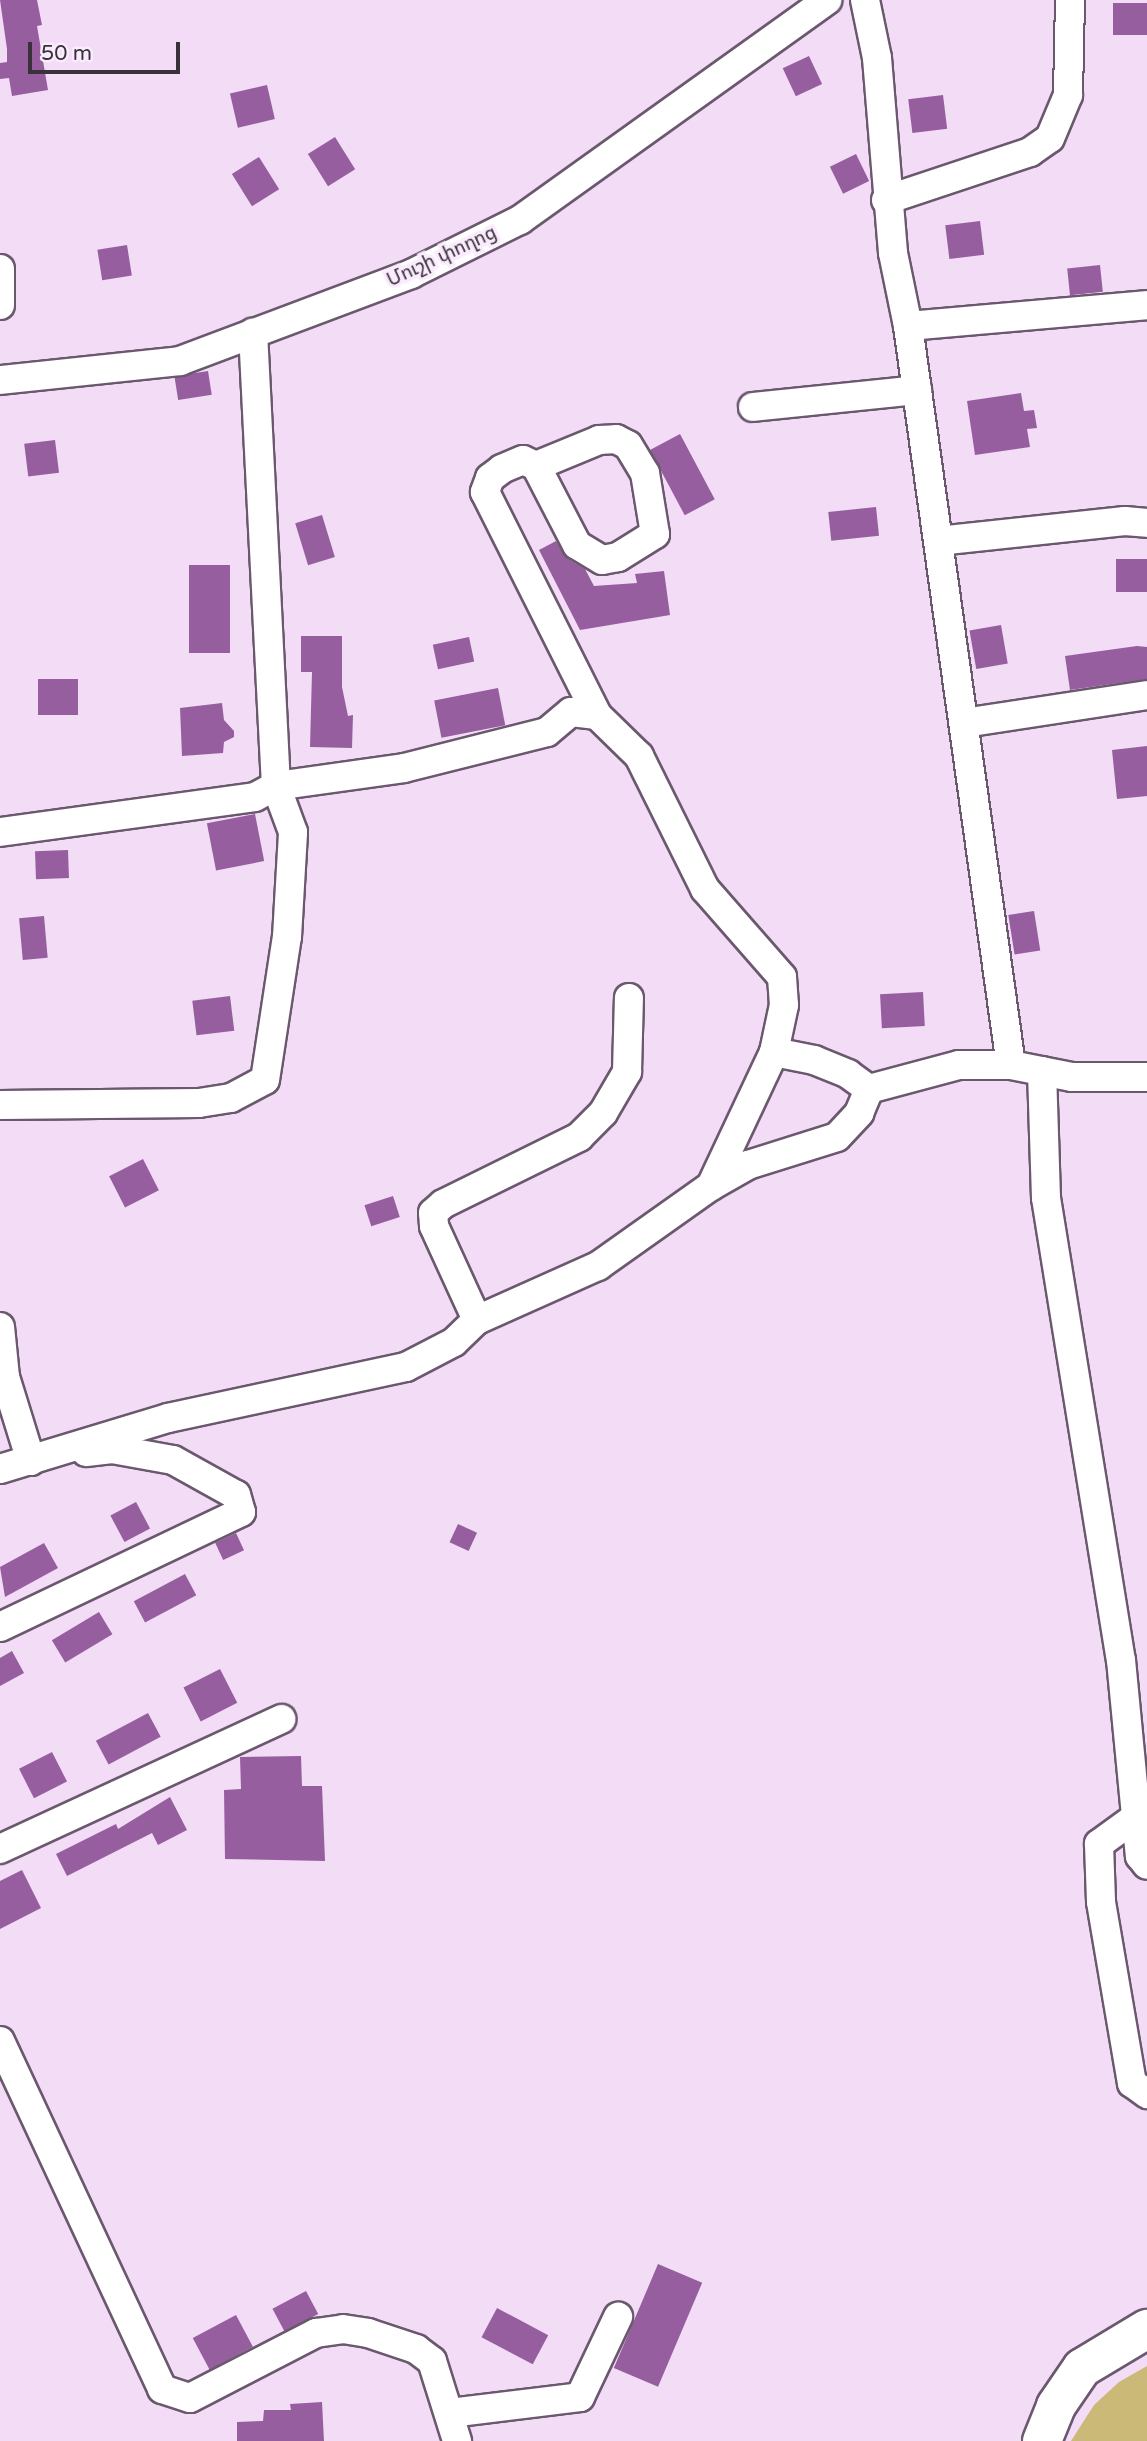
<!DOCTYPE html>
<meta charset="utf-8">
<style>
body{margin:0}
#map{position:relative;width:1147px;height:2441px;overflow:hidden;background:#f2dcf6;font-family:"Varela Round","Noto Sans Armenian",sans-serif}
div>[style]{position:absolute}
.green>*{inset:0;background:#cbb978}
.building>*{inset:0;background:#965e9f;transform-origin:0 0}
.roads{filter:drop-shadow(2px 0 #6b586e) drop-shadow(-2px 0 #6b586e) drop-shadow(0 2px #6b586e) drop-shadow(0 -2px #6b586e)}
.minor>*{height:28px;margin:-14px;padding:0 14px;transform-origin:14px;border-radius:14px;background:#fff}
.highway>*{height:38px;margin:-19px;padding:0 19px;transform-origin:19px;border-radius:19px;background:#fff}
span{translate:-50% -50%;white-space:nowrap;text-align:center;line-height:1.15;-webkit-text-stroke:7px #faecfc;paint-order:stroke}
.street-label{font-size:19px;color:#39303b}
.scale{position:absolute;left:28px;top:42px;width:152px;height:32px;box-sizing:border-box;border:4px solid #39303b;border-top:0;padding-left:9px;font-size:21px;line-height:24px;white-space:nowrap;color:#39303b;-webkit-text-stroke:5px #faecfc;paint-order:stroke}
</style>
<div id="map">
<div class="green">
<div style="clip-path:polygon(1147px 2366px,1147px 2441px,1071px 2441px,1094px 2405px,1119px 2382px)"></div>
</div>
<div class="building">
<div style="clip-path:polygon(0 0,37px 0,42px 25px,37px 26px,48px 90px,12px 96px,9px 78px,0 79px,0 63px,7px 62px,7px 49px)"></div>
<div style="left:1147px;top:3px;width:32px;height:34px;rotate:90deg"></div>
<div style="left:809px;top:56px;width:31px;height:29px;rotate:65deg"></div>
<div style="left:267px;top:85px;width:35px;height:38px;rotate:77deg"></div>
<div style="left:943px;top:95px;width:34px;height:35px;rotate:83deg"></div>
<div style="left:335px;top:137px;width:38px;height:32px;rotate:58deg"></div>
<div style="left:856px;top:154px;width:30px;height:29px;rotate:64deg"></div>
<div style="left:259px;top:157px;width:38px;height:32px;rotate:58deg"></div>
<div style="left:980px;top:221px;width:34px;height:35px;rotate:83deg"></div>
<div style="left:127px;top:245px;width:31px;height:30px;rotate:81deg"></div>
<div style="left:1100px;top:265px;width:27px;height:33px;rotate:84deg"></div>
<div style="left:208px;top:371px;width:24px;height:34px;rotate:81deg"></div>
<div style="clip-path:polygon(1021px 393px,1024px 411px,1034px 410px,1037px 428px,1027px 429px,1030px 447px,975px 455px,967px 401px)"></div>
<div style="left:680px;top:434px;width:74px;height:34px;rotate:62deg"></div>
<div style="left:55px;top:440px;width:33px;height:31px;rotate:83deg"></div>
<div style="left:876px;top:507px;width:29px;height:48px;rotate:84deg"></div>
<div style="left:322px;top:515px;width:44px;height:28px;rotate:73deg"></div>
<div style="clip-path:polygon(556px 541px,568px 559px,585px 569px,594px 586px,637px 583px,635px 574px,664px 571px,670px 615px,580px 630px,539px 550px)"></div>
<div style="left:1147px;top:559px;width:33px;height:31px;rotate:90deg"></div>
<div style="left:189px;top:565px;width:41px;height:88px"></div>
<div style="left:1001px;top:625px;width:39px;height:32px;rotate:80deg"></div>
<div style="clip-path:polygon(301px 636px,342px 636px,342px 687px,348px 716px,353px 715px,352px 748px,310px 747px,312px 672px,301px 672px)"></div>
<div style="left:469px;top:637px;width:25px;height:37px;rotate:78deg"></div>
<div style="clip-path:polygon(1137px 646px,1147px 647px,1147px 679px,1070px 690px,1065px 656px)"></div>
<div style="left:38px;top:679px;width:40px;height:36px"></div>
<div style="left:498px;top:688px;width:38px;height:65px;rotate:79deg"></div>
<div style="clip-path:polygon(222px 703px,224px 720px,234px 731px,234px 737px,224px 742px,223px 753px,182px 756px,180px 708px)"></div>
<div style="clip-path:polygon(1147px 746px,1147px 796px,1117px 799px,1112px 750px)"></div>
<div style="left:255px;top:814px;width:48px;height:49px;rotate:79deg"></div>
<div style="left:68px;top:850px;width:28px;height:33px;rotate:88deg"></div>
<div style="left:1034px;top:911px;width:40px;height:26px;rotate:81deg"></div>
<div style="left:44px;top:916px;width:42px;height:25px;rotate:85deg"></div>
<div style="left:923px;top:992px;width:34px;height:43px;rotate:87deg"></div>
<div style="left:230px;top:996px;width:35px;height:38px;rotate:83deg"></div>
<div style="left:143px;top:1159px;width:35px;height:38px;rotate:63deg"></div>
<div style="left:393px;top:1196px;width:22px;height:30px;rotate:72deg"></div>
<div style="left:136px;top:1502px;width:30px;height:29px;rotate:62deg"></div>
<div style="left:458px;top:1524px;width:21px;height:20px;rotate:25deg"></div>
<div style="left:236px;top:1533px;width:19px;height:23px;rotate:65deg"></div>
<div style="clip-path:polygon(44px 1543px,58px 1568px,5px 1597px,0 1567px)"></div>
<div style="left:185px;top:1574px;width:24px;height:58px;rotate:62deg"></div>
<div style="left:99px;top:1612px;width:26px;height:55px;rotate:59deg"></div>
<div style="clip-path:polygon(12px 1651px,24px 1673px,0 1686px,0 1658px)"></div>
<div style="left:220px;top:1669px;width:38px;height:41px;rotate:63deg"></div>
<div style="left:148px;top:1713px;width:27px;height:59px;rotate:62deg"></div>
<div style="left:52px;top:1752px;width:33px;height:37px;rotate:63deg"></div>
<div style="clip-path:polygon(301px 1756px,302px 1786px,322px 1786px,325px 1861px,225px 1859px,224px 1790px,241px 1789px,240px 1757px)"></div>
<div style="clip-path:polygon(170px 1797px,187px 1830px,158px 1845px,152px 1833px,67px 1876px,56px 1854px,116px 1824px,118px 1829px)"></div>
<div style="clip-path:polygon(22px 1870px,41px 1908px,0 1929px,0 1881px)"></div>
<div style="left:658px;top:2264px;width:48px;height:113px;rotate:23deg"></div>
<div style="left:306px;top:2291px;width:26px;height:38px;rotate:62deg"></div>
<div style="left:497px;top:2308px;width:58px;height:33px;rotate:28deg"></div>
<div style="left:236px;top:2315px;width:36px;height:49px;rotate:62deg"></div>
<div style="clip-path:polygon(322px 2402px,324px 2441px,237px 2441px,237px 2422px,263px 2421px,264px 2410px,291px 2410px,290px 2404px)"></div>
</div>
<div class="roads">
<div class="minor">
<div style="left:865px;top:0;width:59px;rotate:78.3deg"></div>
<div style="left:877px;top:58px;width:196px;rotate:85.3deg"></div>
<div style="left:893px;top:253px;width:75px;rotate:78.4deg"></div>
<div style="left:908px;top:326px;width:746px;rotate:82.07deg"></div>
<div style="left:886px;top:200px;width:152px;rotate:-18.4deg"></div>
<div style="left:1030px;top:152px;width:24px;rotate:-35deg"></div>
<div style="left:1050px;top:138px;width:47px;rotate:-67.3deg"></div>
<div style="left:1068px;top:95px;width:95px;rotate:-88.8deg"></div>
<div style="left:0;top:269px;width:36px;rotate:90deg"></div>
<div style="left:908px;top:326px;width:240px;rotate:-5deg"></div>
<div style="left:0;top:380px;width:181px;rotate:-6deg"></div>
<div style="left:180px;top:361px;width:247px;rotate:-20.6deg"></div>
<div style="left:411px;top:274px;width:122px;rotate:-26.4deg"></div>
<div style="left:520px;top:220px;width:378px;rotate:-35.6deg"></div>
<div style="left:753px;top:407px;width:165px;rotate:-5.9deg"></div>
<div style="left:536px;top:466px;width:68px;rotate:-22.4deg"></div>
<div style="left:599px;top:440px;width:17px;rotate:-3deg"></div>
<div style="left:616px;top:439px;width:13px;rotate:27deg"></div>
<div style="left:628px;top:445px;width:33px;rotate:59deg"></div>
<div style="left:645px;top:473px;width:62px;rotate:80.7deg"></div>
<div style="left:655px;top:534px;width:44px;rotate:148.1deg"></div>
<div style="left:618px;top:557px;width:16px;rotate:169deg"></div>
<div style="left:602px;top:560px;width:29px;rotate:-149deg"></div>
<div style="left:577px;top:545px;width:89px;rotate:-117.4deg"></div>
<div style="left:536px;top:466px;width:14px;rotate:-155deg"></div>
<div style="left:523px;top:460px;width:23px;rotate:157deg"></div>
<div style="left:502px;top:469px;width:15px;rotate:143deg"></div>
<div style="left:490px;top:478px;width:15px;rotate:110deg"></div>
<div style="left:485px;top:492px;width:250px;rotate:63.3deg"></div>
<div style="left:597px;top:715px;width:59px;rotate:44.3deg"></div>
<div style="left:639px;top:756px;width:148px;rotate:63.6deg"></div>
<div style="left:705px;top:889px;width:117px;rotate:48.8deg"></div>
<div style="left:782px;top:977px;width:28px;rotate:86deg"></div>
<div style="left:784px;top:1005px;width:48px;rotate:102deg"></div>
<div style="left:774px;top:1052px;width:41px;rotate:11.3deg"></div>
<div style="left:814px;top:1060px;width:37px;rotate:22deg"></div>
<div style="left:848px;top:1074px;width:26px;rotate:36deg"></div>
<div style="left:869px;top:1089px;width:93px;rotate:-14.9deg"></div>
<div style="left:959px;top:1065px;width:52px"></div>
<div style="left:1011px;top:1065px;width:62px;rotate:11.1deg"></div>
<div style="left:1072px;top:1077px;width:75px"></div>
<div style="left:938px;top:541px;width:188px;rotate:-6.1deg"></div>
<div style="left:1125px;top:521px;width:22px;rotate:5deg"></div>
<div style="left:964px;top:723px;width:185px;rotate:-8.7deg"></div>
<div style="left:0;top:832px;width:257px;rotate:-7.8deg"></div>
<div style="left:255px;top:797px;width:24px;rotate:-28deg"></div>
<div style="left:276px;top:786px;width:129px;rotate:-8deg"></div>
<div style="left:404px;top:768px;width:147px;rotate:-14.1deg"></div>
<div style="left:547px;top:732px;width:31px;rotate:-40deg"></div>
<div style="left:571px;top:712px;width:26px;rotate:7deg"></div>
<div style="left:1042px;top:1071px;width:127px;rotate:88.2deg"></div>
<div style="left:1046px;top:1198px;width:468px;rotate:80.8deg"></div>
<div style="left:1121px;top:1660px;width:197px;rotate:84.5deg"></div>
<div style="left:1140px;top:1856px;width:11px;rotate:52deg"></div>
<div style="left:0;top:1105px;width:199px;rotate:-0.6deg"></div>
<div style="left:199px;top:1103px;width:32px;rotate:-9deg"></div>
<div style="left:231px;top:1098px;width:38px;rotate:-28deg"></div>
<div style="left:265px;top:1080px;width:145px;rotate:-81.3deg"></div>
<div style="left:287px;top:937px;width:105px;rotate:-86.7deg"></div>
<div style="left:293px;top:832px;width:49px;rotate:-110.3deg"></div>
<div style="left:276px;top:786px;width:454px;rotate:-92.9deg"></div>
<div style="left:711px;top:1186px;width:43px;rotate:-29.6deg"></div>
<div style="left:748px;top:1165px;width:93px;rotate:-17.5deg"></div>
<div style="left:837px;top:1137px;width:33px;rotate:-47deg"></div>
<div style="left:859px;top:1113px;width:26px;rotate:-67deg"></div>
<div style="left:477px;top:1320px;width:103px;rotate:-114.6deg"></div>
<div style="left:434px;top:1226px;width:13px;rotate:-94deg"></div>
<div style="left:433px;top:1213px;width:13px;rotate:-42deg"></div>
<div style="left:443px;top:1204px;width:152px;rotate:-26.2deg"></div>
<div style="left:579px;top:1137px;width:34px;rotate:-45deg"></div>
<div style="left:603px;top:1113px;width:48px;rotate:-59.7deg"></div>
<div style="left:627px;top:1072px;width:74px;rotate:-88.5deg"></div>
<div style="left:0;top:1327px;width:50px;rotate:84.3deg"></div>
<div style="left:5px;top:1377px;width:88px;rotate:72.8deg"></div>
<div style="left:0;top:1469px;width:176px;rotate:-16.9deg"></div>
<div style="left:168px;top:1418px;width:243px;rotate:-12.1deg"></div>
<div style="left:406px;top:1367px;width:54px;rotate:-27.5deg"></div>
<div style="left:454px;top:1342px;width:32px;rotate:-44deg"></div>
<div style="left:477px;top:1320px;width:133px;rotate:-24.1deg"></div>
<div style="left:598px;top:1266px;width:138px;rotate:-35.3deg"></div>
<div style="left:711px;top:1186px;width:148px;rotate:-64.8deg"></div>
<div style="left:0;top:1627px;width:267px;rotate:-25.5deg"></div>
<div style="left:241px;top:1512px;width:18px;rotate:-106deg"></div>
<div style="left:236px;top:1495px;width:72px;rotate:-150.9deg"></div>
<div style="left:173px;top:1460px;width:62px;rotate:-169.8deg"></div>
<div style="left:112px;top:1449px;width:26px;rotate:173deg"></div>
<div style="left:1136px;top:1817px;width:46px;rotate:143.9deg"></div>
<div style="left:1099px;top:1844px;width:58px;rotate:88deg"></div>
<div style="left:1101px;top:1902px;width:184px;rotate:80.3deg"></div>
<div style="left:1132px;top:2083px;width:19px;rotate:36deg"></div>
<div style="left:0;top:1849px;width:310px;rotate:-24.8deg"></div>
<div style="left:0;top:2041px;width:384px;rotate:65deg"></div>
<div style="left:162px;top:2389px;width:29px;rotate:18deg"></div>
<div style="left:190px;top:2398px;width:142px;rotate:-27.3deg"></div>
<div style="left:316px;top:2333px;width:27px;rotate:-8deg"></div>
<div style="left:343px;top:2329px;width:25px;rotate:9deg"></div>
<div style="left:368px;top:2333px;width:51px;rotate:18.4deg"></div>
<div style="left:416px;top:2349px;width:20px;rotate:37deg"></div>
<div style="left:432px;top:2361px;width:84px;rotate:72.6deg"></div>
<div style="left:450px;top:2413px;width:131px;rotate:-7deg"></div>
<div style="left:580px;top:2397px;width:89px;rotate:-64.6deg"></div>
</div>
<div class="highway">
<div style="left:1042px;top:2441px;width:38px;rotate:-68deg"></div>
<div style="left:1056px;top:2406px;width:46px;rotate:-55.6deg"></div>
<div style="left:1082px;top:2368px;width:76px;rotate:-31deg"></div>
</div>
</div>
<div class="street-label">
<span style="left:442px;top:257px;rotate:-25deg">Մուշի փողոց</span>
</div>
<div class="scale">50 m</div>
</div>
